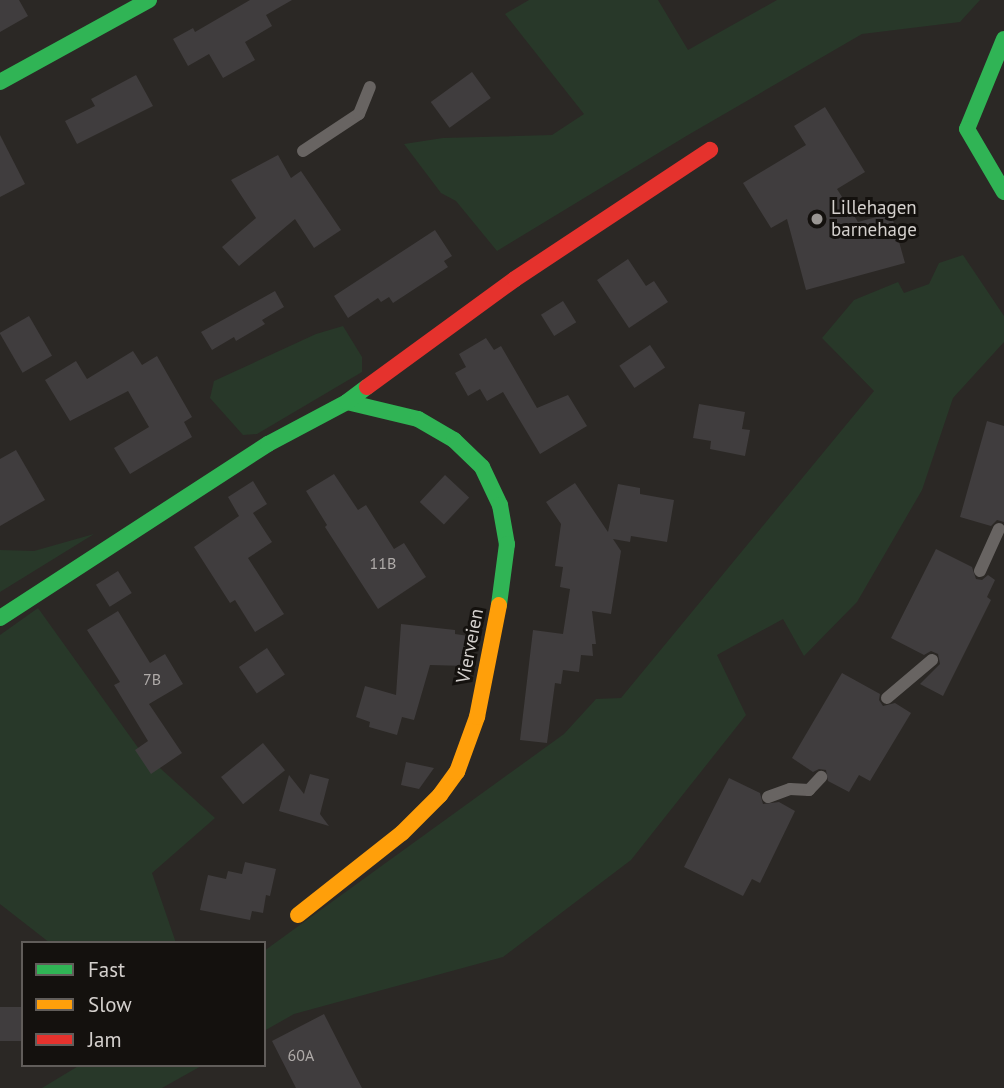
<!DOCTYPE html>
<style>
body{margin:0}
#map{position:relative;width:1004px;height:1088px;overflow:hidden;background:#2b2825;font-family:"PT Sans",sans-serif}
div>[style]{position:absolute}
.green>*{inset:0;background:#283829}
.building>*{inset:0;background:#403d3e;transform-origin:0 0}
.lane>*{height:12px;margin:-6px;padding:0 6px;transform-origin:6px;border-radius:6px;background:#686462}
.fast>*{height:16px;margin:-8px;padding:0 8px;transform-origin:8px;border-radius:8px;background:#30b455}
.slow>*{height:16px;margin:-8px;padding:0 8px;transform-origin:8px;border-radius:8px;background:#ff9f0a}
.jam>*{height:16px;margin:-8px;padding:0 8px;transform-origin:8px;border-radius:8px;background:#e5322d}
.dots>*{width:19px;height:19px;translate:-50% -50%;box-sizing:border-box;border:4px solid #14110e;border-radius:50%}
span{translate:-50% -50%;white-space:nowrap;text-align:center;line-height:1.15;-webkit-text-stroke:6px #14110e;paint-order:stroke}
.number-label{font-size:16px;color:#afaba9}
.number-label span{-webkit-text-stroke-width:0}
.poi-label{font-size:19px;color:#d4d0cd}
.left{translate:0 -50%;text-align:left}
.street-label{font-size:19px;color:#d4d0cd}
.legend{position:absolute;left:21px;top:941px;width:245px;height:126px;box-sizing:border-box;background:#14110e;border:2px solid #615d5a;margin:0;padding:9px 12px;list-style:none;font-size:21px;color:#d4d0cd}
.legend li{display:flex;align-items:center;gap:14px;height:35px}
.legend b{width:35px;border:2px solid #615d5a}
</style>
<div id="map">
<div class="green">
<div style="clip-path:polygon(529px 0,658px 0,688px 50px,777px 0,980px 0,960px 22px,862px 34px,688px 135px,497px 251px,456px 201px,441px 193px,404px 144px,443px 138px,552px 135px,584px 114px,505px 14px)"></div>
<div style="clip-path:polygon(963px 255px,1004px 316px,1004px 342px,953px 398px,922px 490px,857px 602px,804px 656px,783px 619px,717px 655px,746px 715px,631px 860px,503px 957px,294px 1014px,264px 1031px,264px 951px,564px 734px,596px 699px,621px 698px,874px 391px,822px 338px,854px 300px,898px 282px,904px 293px,929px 284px,939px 263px)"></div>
<div style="clip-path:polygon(343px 326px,362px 357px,362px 372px,257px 434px,243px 435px,210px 398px,214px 381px,316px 334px)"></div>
<div style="clip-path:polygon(94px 534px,0 592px,0 550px,34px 551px)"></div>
<div style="clip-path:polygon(38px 608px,139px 749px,215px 818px,152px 873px,176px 943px,50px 943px,0 904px,0 635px)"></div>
<div style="clip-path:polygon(80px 1065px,203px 1065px,162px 1088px,42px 1088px)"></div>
</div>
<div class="building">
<div style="clip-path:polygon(0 0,19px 0,28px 16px,0 32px)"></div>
<div style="clip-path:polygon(250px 0,292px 0,266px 15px,272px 26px,245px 42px,255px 60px,223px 78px,209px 54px,188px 66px,173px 39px,193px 28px,195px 32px)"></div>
<div style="left:472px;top:72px;width:32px;height:51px;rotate:54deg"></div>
<div style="clip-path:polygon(136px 75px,153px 106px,77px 144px,65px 121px,95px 106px,91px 99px)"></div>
<div style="clip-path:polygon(825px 107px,865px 172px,837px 189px,858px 222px,891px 213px,905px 263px,806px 290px,787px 219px,771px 228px,743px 183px,806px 145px,794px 126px)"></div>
<div style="clip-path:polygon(0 135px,25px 184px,0 197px)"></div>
<div style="clip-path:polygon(278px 155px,291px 178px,301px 171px,341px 230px,314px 248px,295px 219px,239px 266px,222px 247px,256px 218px,231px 180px)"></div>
<div style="clip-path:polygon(435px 230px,452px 256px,444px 261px,448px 267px,393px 303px,389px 297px,381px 302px,378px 298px,348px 318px,334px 296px)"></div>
<div style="clip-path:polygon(628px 259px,646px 286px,654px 281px,668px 302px,629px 328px,597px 280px)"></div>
<div style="clip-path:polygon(275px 291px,284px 307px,262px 320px,265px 324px,236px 341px,234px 337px,212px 350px,201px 332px)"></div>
<div style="left:563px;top:301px;width:25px;height:26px;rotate:58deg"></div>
<div style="left:29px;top:316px;width:46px;height:34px;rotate:60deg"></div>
<div style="clip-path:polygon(486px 338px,494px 350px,501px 346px,537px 408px,568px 395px,587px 426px,540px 454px,503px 392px,487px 401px,480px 389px,468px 396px,455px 373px,466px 367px,459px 354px)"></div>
<div style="left:650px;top:345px;width:27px;height:37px;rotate:56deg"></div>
<div style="clip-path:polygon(133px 351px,142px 365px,157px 356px,192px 417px,184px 422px,192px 437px,130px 474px,114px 448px,149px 427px,128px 391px,70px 421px,45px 380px,76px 361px,87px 379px)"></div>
<div style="clip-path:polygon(699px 404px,745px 412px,742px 429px,750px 430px,745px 456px,710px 449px,711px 441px,693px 438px)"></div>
<div style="clip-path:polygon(987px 421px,1004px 426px,1004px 522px,997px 520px,991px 526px,960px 517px)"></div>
<div style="clip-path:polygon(16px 450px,45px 500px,0 526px,0 459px)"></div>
<div style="clip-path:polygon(334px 474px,358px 510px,366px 505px,394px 549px,404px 543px,426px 577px,378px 609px,325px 527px,327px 525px,306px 491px)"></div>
<div style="left:445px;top:475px;width:33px;height:37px;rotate:43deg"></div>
<div style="clip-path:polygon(253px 481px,267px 504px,253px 513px,272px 542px,248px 558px,284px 614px,255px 632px,235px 600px,230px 603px,194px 547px,239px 516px,228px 497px)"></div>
<div style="clip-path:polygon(575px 483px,608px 532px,618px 484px,640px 488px,640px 494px,674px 500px,667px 542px,631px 536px,630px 542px,613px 539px,621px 551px,611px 614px,592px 611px,596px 644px,592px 644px,593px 656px,581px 655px,579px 672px,563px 670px,561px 684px,555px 683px,547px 743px,520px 740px,533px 630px,563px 634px,570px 589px,560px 587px,563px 567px,555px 566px,561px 524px,546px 502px)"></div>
<div style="clip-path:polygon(936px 549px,972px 567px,976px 579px,982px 580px,988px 575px,995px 580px,987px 597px,991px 600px,943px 696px,920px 684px,940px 664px,938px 654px,931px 651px,924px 655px,891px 638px)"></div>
<div style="left:118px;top:571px;width:26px;height:26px;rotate:58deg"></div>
<div style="clip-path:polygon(118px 611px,150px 663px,165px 654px,183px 684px,149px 704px,182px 753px,151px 774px,135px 750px,148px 741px,114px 685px,120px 682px,87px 630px)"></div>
<div style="clip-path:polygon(401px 624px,455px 630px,455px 634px,469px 636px,467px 666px,430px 665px,414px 720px,402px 717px,397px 735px,369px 727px,370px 722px,356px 717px,365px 686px,396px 695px)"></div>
<div style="left:267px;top:648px;width:32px;height:34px;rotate:56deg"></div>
<div style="clip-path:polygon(842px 673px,880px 694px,879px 700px,883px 706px,895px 703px,911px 713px,870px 781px,859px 775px,849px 792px,828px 781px,826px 770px,819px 769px,813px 772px,792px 758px)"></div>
<div style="left:263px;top:743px;width:35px;height:54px;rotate:51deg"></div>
<div style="clip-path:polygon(406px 762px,434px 768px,419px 789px,401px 785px)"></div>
<div style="clip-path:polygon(310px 774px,329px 779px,320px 814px,329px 826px,279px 811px,289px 775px,304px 794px)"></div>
<div style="clip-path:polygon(729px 778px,760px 793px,763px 804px,779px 802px,795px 811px,760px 883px,752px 879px,743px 896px,684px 867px)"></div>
<div style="clip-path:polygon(245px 862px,276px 869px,270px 896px,266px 895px,263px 913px,252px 911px,250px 920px,200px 910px,208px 875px,226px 879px,228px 871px,242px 874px)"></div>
<div style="left:0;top:1007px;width:23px;height:34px"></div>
<div style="clip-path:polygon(324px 1014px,350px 1065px,362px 1088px,296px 1088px,272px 1041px)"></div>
</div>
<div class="lane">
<div style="left:303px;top:151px;width:67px;rotate:-33.5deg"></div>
<div style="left:359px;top:114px;width:29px;rotate:-68deg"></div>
<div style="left:980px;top:571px;width:46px;rotate:-65.7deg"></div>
<div style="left:887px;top:698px;width:59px;rotate:-40.2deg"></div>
<div style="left:768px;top:797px;width:23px;rotate:-20deg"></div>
<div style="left:790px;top:789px;width:19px;rotate:3deg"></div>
<div style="left:809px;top:790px;width:18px;rotate:-47deg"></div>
</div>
<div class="fast">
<div style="left:1004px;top:39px;width:97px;rotate:112.3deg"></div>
<div style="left:967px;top:129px;width:73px;rotate:59.6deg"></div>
<div style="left:0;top:82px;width:170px;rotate:-28.8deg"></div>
<div style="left:347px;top:402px;width:73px;rotate:13.5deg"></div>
<div style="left:418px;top:419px;width:42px;rotate:30.3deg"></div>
<div style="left:454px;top:440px;width:39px;rotate:44deg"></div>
<div style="left:482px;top:467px;width:42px;rotate:64.7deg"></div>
<div style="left:500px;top:505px;width:40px;rotate:80deg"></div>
<div style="left:507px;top:544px;width:62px;rotate:97.5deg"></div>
<div style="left:0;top:618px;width:320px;rotate:-33deg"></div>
<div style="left:268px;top:444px;width:89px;rotate:-28deg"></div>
<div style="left:347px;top:402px;width:25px;rotate:-37deg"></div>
</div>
<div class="slow">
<div style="left:298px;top:915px;width:132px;rotate:-38.3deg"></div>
<div style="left:402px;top:833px;width:54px;rotate:-45deg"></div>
<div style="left:440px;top:795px;width:29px;rotate:-54deg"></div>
<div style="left:457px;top:772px;width:59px;rotate:-70deg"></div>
<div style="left:477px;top:717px;width:114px;rotate:-78.9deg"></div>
</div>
<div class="jam">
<div style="left:367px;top:387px;width:183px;rotate:-36.1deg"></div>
<div style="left:515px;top:279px;width:234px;rotate:-33.5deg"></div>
</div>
<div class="dots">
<div style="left:817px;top:219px;background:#999592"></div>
</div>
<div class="number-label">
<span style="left:383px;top:563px">11B</span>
<span style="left:152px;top:679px">7B</span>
<span style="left:301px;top:1055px">60A</span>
</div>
<div class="poi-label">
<span class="left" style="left:831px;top:219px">Lillehagen<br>barnehage</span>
</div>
<div class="street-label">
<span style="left:470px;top:646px;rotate:-79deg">Vierveien</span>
</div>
<ul class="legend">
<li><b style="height:9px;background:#30b455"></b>Fast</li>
<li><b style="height:9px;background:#ff9f0a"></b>Slow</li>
<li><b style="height:9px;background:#e5322d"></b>Jam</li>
</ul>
</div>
